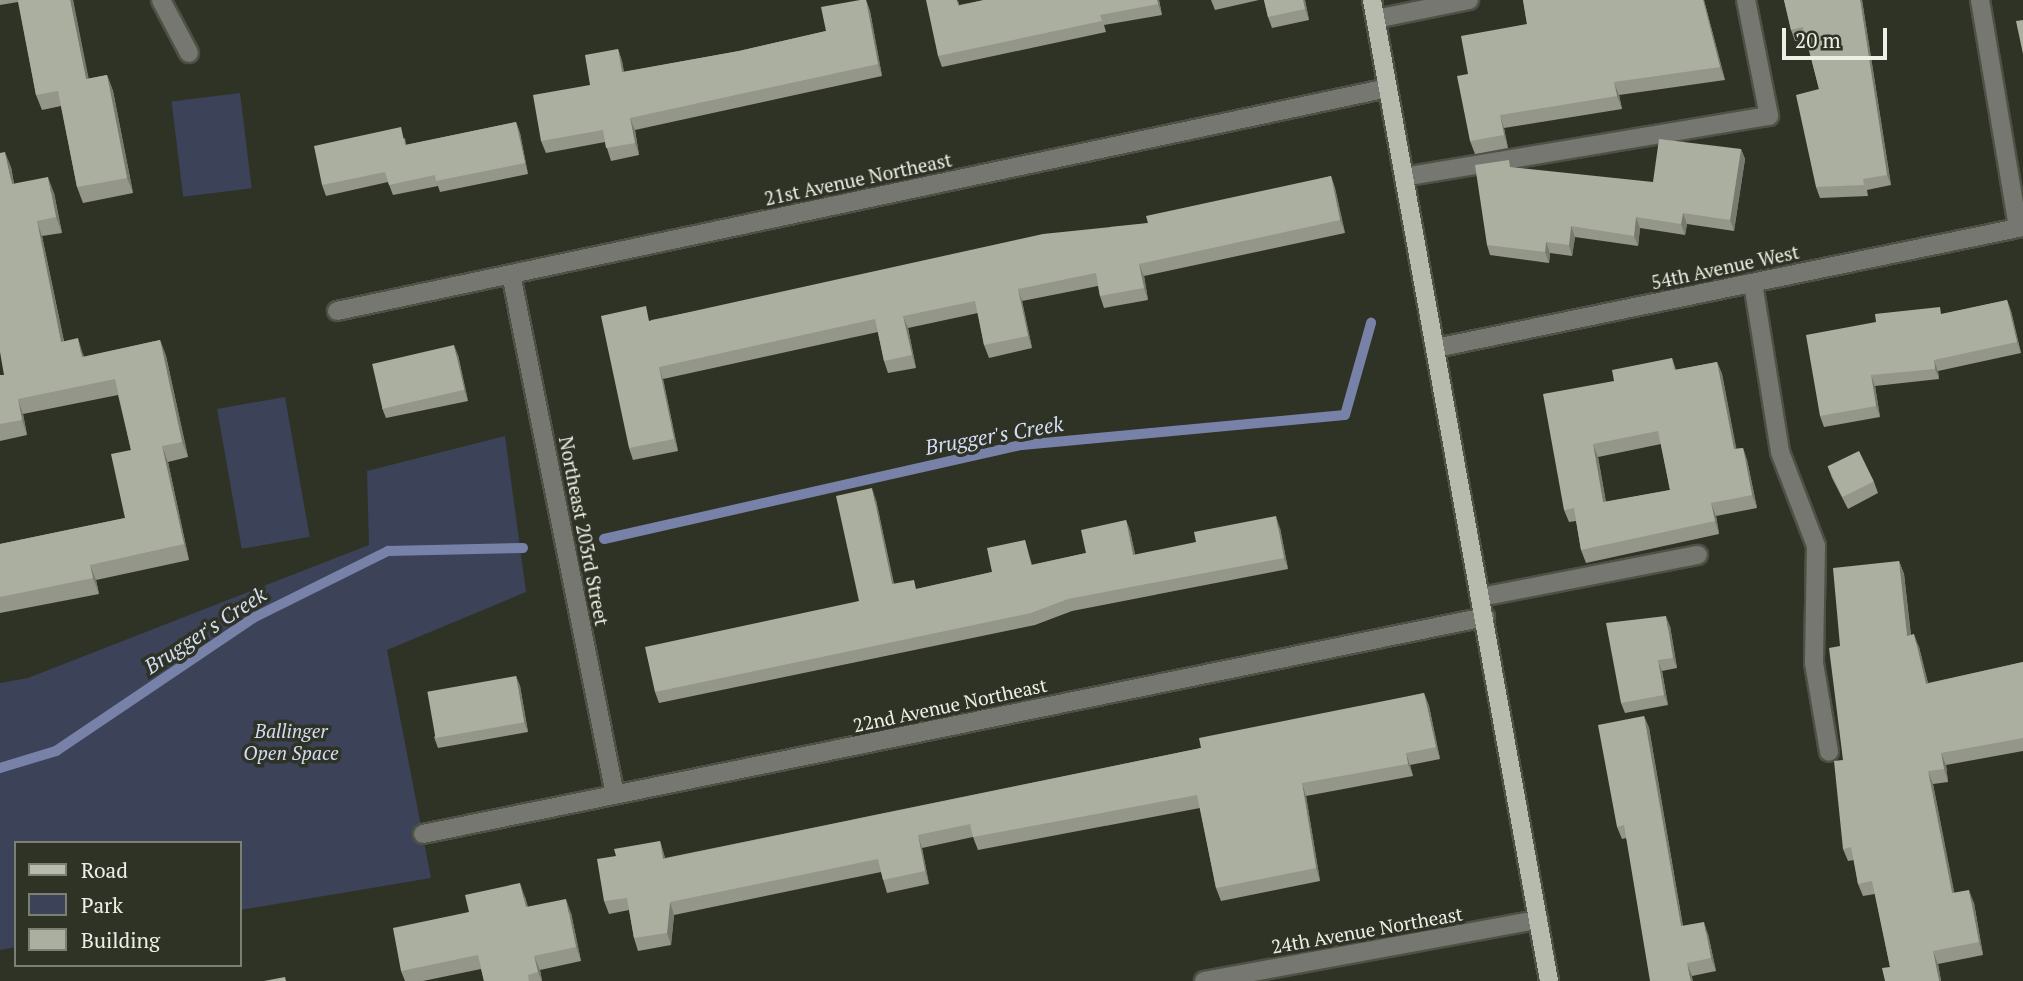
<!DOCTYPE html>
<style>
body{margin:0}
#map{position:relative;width:2023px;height:981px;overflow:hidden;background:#2f3326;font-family:"PT Serif",serif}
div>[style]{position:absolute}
.green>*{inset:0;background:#3c4258;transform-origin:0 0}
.stream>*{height:10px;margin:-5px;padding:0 5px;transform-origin:5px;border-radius:5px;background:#7882a8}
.roads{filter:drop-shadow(2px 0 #4e5145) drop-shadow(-2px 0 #4e5145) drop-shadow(0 2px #4e5145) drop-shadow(0 -2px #4e5145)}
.minor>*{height:18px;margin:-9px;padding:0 9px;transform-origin:9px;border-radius:9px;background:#757770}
.major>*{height:18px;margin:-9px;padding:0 9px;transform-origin:9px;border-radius:9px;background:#b7bbad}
.wall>*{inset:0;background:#939689}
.shaded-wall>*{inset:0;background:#787a6f}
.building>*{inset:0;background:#abaf9f;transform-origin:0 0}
span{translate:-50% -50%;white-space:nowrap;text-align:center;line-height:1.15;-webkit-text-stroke:7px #2f3326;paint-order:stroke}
.street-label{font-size:19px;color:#eef0e8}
.park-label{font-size:19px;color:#d4dbf4;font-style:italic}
.water-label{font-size:21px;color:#d5dcf5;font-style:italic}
.legend{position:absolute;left:14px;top:841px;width:228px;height:126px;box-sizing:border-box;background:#2f3326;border:2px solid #7b7f74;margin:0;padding:9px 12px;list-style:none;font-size:21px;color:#eef0e8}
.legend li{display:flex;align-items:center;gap:14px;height:35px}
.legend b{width:35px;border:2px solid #7b7f74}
.scale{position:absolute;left:1782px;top:28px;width:105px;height:32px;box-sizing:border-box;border:4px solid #eef0e8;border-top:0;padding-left:9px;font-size:21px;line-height:24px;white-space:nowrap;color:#eef0e8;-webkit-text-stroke:5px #2f3326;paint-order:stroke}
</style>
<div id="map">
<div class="green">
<div style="left:240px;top:93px;width:96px;height:69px;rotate:83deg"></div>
<div style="left:285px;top:397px;width:142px;height:69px;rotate:80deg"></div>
<div style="clip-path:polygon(505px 436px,526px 592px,387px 650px,431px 878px,240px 910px,240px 843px,16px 843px,16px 947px,0 950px,0 683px,28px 678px,369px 545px,367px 471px)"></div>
</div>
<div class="stream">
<div style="left:604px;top:539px;width:428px;rotate:-12.7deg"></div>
<div style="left:1022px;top:445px;width:324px;rotate:-5.3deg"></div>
<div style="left:1345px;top:415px;width:96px;rotate:-74.2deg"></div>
<div style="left:0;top:768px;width:59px;rotate:-16.9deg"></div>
<div style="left:56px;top:751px;width:238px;rotate:-34deg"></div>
<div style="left:253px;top:618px;width:151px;rotate:-26.4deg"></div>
<div style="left:388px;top:551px;width:135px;rotate:-1.3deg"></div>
</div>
<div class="roads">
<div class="minor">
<div style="left:161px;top:0;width:60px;rotate:62.2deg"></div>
<div style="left:1980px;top:0;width:231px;rotate:80.5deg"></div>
<div style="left:1376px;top:19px;width:95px;rotate:-11.5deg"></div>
<div style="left:1404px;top:177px;width:370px;rotate:-9.5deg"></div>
<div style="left:1769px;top:116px;width:118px;rotate:-101.2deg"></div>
<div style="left:511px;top:274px;width:531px;rotate:78.71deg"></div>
<div style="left:1753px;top:283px;width:171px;rotate:80.9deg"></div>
<div style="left:1780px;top:452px;width:101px;rotate:69deg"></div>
<div style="left:1816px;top:546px;width:117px;rotate:91deg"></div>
<div style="left:1814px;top:663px;width:90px;rotate:80.4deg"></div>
<div style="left:337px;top:311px;width:1074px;rotate:-11.98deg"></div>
<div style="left:1436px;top:348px;width:599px;rotate:-11.65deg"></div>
<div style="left:1481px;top:597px;width:221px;rotate:-11deg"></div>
<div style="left:423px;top:834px;width:1084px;rotate:-11.55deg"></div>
<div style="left:1204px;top:981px;width:340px;rotate:-10.4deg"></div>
</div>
<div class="major">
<div style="left:1372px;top:0;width:997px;rotate:79.77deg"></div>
</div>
</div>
<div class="wall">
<div style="clip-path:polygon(0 0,73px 0,88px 79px,107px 75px,113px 91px,133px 193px,83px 203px,77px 187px,61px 106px,42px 110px,36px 95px,18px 2px,0 5px)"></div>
<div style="clip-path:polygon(866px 0,870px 11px,882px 76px,635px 130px,639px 155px,611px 161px,605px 142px,546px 153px,541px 141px,590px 85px,618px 49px,622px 61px,624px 72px,739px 51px,826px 31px)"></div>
<div style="clip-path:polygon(958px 0,959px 5px,984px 0,1159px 0,1162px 15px,1104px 25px,1106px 32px,942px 67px,938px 56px)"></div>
<div style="clip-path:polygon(1211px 0,1259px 0,1215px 10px)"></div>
<div style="clip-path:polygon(1264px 0,1305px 0,1309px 20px,1272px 28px,1268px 17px)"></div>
<div style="clip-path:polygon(1523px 0,1704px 0,1725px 80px,1619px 95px,1622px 109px,1504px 128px,1508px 148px,1475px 154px,1470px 141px,1468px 74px,1527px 24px)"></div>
<div style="clip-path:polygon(1784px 0,1862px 0,1891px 185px,1867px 190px,1868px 196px,1820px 198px,1816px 187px,1819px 89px,1806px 38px,1795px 41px,1791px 30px)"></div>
<div style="clip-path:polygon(516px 122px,520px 133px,528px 174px,440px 192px,438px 186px,393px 195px,388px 182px,326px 196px,322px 185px,405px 138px,406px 145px)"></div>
<div style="clip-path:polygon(1741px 149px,1745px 159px,1734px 231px,1687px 224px,1685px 235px,1640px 228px,1638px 246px,1575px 237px,1572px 256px,1550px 253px,1549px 263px,1490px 255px,1487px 245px)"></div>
<div style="clip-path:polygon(11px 167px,14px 184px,54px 193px,62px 233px,42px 236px,64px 341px,83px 354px,84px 357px,160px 340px,166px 356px,188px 457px,168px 462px,189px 560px,96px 580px,99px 594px,0 613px,0 544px,125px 518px,131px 450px,118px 395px,23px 414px,27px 435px,0 441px,0 375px,4px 375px)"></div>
<div style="clip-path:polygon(1331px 176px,1335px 188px,1345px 233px,1144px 276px,1148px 300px,1104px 308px,1100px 296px,1098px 286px,1022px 301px,1032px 348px,989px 358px,984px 345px,978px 313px,908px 328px,916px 368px,888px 373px,884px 361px,878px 332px,663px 379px,678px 451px,633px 460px,629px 448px,651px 320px,1148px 223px)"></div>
<div style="clip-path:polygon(2007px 300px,2011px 311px,2021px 353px,1938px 371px,1939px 379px,1875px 386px,1880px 417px,1824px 427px,1820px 416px,1943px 314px)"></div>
<div style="clip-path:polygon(458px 355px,468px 401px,386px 418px,382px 408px)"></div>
<div style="clip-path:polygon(evenodd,1672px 358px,1676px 370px,1717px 362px,1722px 374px,1736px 449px,1743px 448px,1747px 460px,1757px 508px,1716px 516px,1719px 534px,1586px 563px,1581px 550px,1576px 521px,1569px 522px,1564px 510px,1614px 381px,1672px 358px,1661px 444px,1670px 490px,1606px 502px,1598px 457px,1661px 444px)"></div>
<div style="clip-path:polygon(1828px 467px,1874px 482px,1878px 493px,1848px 509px,1832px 478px)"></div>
<div style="clip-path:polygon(876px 500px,894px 584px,917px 589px,992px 572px,1025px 540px,1032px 565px,1086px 553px,1126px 520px,1130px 531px,1135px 555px,1280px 528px,1288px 569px,1072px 611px,1035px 625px,659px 703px,655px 692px,859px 601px)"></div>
<div style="clip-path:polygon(1899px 561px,1904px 574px,1911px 635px,1919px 647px,1928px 683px,2023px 662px,2023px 751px,1946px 765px,1948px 782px,1933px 784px,1954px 893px,1974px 903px,1983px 955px,1938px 964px,1941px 981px,1885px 981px,1890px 967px,1875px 894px,1863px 896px,1858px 884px,1854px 860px,1848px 861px,1843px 849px,1843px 760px,1840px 646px)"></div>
<div style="clip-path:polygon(1670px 626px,1677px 668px,1662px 671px,1668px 705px,1625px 713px,1621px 703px)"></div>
<div style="clip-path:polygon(516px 676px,520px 686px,528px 732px,438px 748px,434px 737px)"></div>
<div style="clip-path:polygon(1424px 693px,1429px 706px,1440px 759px,1410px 765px,1413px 776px,1306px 796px,1320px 881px,1221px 901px,1216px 888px,1200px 808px,978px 850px,973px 837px,922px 848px,929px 884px,887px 893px,881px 872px,674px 915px,671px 945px,638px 951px,634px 938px,629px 910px,609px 914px,604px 901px,616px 856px,660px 841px,665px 858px,1201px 748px)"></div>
<div style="clip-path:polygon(1644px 716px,1649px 728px,1683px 926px,1708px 934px,1716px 971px,1692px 976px,1626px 838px,1622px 839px,1617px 827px)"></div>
<div style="clip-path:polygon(525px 897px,528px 907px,571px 913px,581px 961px,540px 970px,542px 981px,484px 981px,481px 969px,423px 981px,405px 981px,401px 971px,469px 912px)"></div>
</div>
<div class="shaded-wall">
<div style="clip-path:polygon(70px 0,73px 0,92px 95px,86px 79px)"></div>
<div style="clip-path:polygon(866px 0,870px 11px,882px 76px,878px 64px)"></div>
<div style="clip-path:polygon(1157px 0,1159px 0,1162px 15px,1158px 4px)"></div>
<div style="clip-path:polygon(1303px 0,1305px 0,1309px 20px,1305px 9px)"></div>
<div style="clip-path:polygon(1703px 0,1704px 0,1725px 80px,1720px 67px)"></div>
<div style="clip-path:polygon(1860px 0,1862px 0,1891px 185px,1887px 175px)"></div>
<div style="clip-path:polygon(618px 49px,622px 61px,626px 84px,622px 72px)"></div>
<div style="clip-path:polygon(107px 75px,113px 91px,133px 193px,127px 178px)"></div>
<div style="clip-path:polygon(1614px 82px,1619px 95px,1622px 109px,1617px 96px)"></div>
<div style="clip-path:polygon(1500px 115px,1504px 128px,1508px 148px,1504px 135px)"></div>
<div style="clip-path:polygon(630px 118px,635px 130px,639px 155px,635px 143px)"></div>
<div style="clip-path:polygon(516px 122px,520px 133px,528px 174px,525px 163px)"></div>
<div style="clip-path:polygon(1741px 149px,1745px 159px,1734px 231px,1730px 220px)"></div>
<div style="clip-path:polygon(5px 152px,11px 167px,17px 200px,12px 184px)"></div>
<div style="clip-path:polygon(1331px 176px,1335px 188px,1345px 233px,1340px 220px)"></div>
<div style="clip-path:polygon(48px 177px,54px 193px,62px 233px,56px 217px)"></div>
<div style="clip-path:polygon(1683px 213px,1687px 224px,1685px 235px,1681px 224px)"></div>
<div style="clip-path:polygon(1636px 217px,1640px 228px,1638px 246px,1634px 236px)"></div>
<div style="clip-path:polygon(37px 221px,42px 236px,67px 357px,61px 342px)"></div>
<div style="clip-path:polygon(1571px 226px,1575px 237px,1572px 256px,1569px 245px)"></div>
<div style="clip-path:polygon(1546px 242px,1550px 253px,1549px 263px,1545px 252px)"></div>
<div style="clip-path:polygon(1139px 264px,1144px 276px,1148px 300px,1144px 288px)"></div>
<div style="clip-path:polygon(1018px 289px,1022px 301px,1032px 348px,1028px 336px)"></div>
<div style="clip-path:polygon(2007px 300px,2011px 311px,2021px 353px,2017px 342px)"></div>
<div style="clip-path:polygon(903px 316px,908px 328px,916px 368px,912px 355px)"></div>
<div style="clip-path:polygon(78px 338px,83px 354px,87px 373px,82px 357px)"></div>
<div style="clip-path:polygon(160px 340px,166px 356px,188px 457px,182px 442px)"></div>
<div style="clip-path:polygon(454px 345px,458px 355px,468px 401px,464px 390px)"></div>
<div style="clip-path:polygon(1934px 360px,1938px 371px,1939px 379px,1935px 369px)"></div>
<div style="clip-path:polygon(1717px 362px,1722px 374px,1739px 462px,1734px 449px)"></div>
<div style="clip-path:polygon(659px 367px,663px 379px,678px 451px,674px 439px)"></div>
<div style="clip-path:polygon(1871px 375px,1875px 386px,1880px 417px,1876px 406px)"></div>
<div style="clip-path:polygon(18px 399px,23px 414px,27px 435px,22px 420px)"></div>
<div style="clip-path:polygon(1593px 444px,1598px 457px,1608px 515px,1603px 502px)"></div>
<div style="clip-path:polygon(162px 446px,168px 462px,189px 560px,184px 544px)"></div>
<div style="clip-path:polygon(1743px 448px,1747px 460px,1757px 508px,1752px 495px)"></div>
<div style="clip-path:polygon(872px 488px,876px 500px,896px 596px,892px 584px)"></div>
<div style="clip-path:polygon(1711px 503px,1716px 516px,1719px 534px,1715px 521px)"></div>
<div style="clip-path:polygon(1276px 516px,1280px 528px,1288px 569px,1284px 558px)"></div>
<div style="clip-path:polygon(1126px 520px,1130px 531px,1138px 567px,1133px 555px)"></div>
<div style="clip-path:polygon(1899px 561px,1904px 574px,1912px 648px,1907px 636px)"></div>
<div style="clip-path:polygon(90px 565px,96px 580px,99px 594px,93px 578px)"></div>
<div style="clip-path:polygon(1666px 616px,1670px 626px,1677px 668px,1673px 658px)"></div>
<div style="clip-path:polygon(1914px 634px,1919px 647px,1931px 697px,1926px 684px)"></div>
<div style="clip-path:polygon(1658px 660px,1662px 671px,1668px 705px,1664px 695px)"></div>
<div style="clip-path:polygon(516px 676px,520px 686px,528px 732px,524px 722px)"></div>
<div style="clip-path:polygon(1424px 693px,1429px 706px,1440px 759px,1436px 747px)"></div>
<div style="clip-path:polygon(1644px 716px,1649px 728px,1685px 939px,1681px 926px)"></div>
<div style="clip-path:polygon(1406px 753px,1410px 765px,1413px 776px,1408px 764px)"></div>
<div style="clip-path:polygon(1941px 753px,1946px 765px,1948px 782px,1944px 769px)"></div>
<div style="clip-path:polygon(1928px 771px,1933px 784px,1957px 906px,1952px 893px)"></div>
<div style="clip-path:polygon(1302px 783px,1306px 796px,1320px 881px,1316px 868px)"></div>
<div style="clip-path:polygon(918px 835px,922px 848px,929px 884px,925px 871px)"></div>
<div style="clip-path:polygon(660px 841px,664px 854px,667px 871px,663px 859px)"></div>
<div style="clip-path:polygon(520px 883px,525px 897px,531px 921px,526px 907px)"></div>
<div style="clip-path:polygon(1969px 890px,1974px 903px,1983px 955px,1979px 942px)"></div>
<div style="clip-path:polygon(566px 899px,571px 913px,581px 961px,576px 947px)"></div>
<div style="clip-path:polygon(670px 902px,674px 915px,671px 945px,667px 933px)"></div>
<div style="clip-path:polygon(1704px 922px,1708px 934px,1716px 971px,1711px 958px)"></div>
<div style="clip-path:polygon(1933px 951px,1938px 964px,1941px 981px,1939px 981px)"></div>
<div style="clip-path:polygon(534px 956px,540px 970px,542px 981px,538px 972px)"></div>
<div style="clip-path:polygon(1687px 963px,1692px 976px,1693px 981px,1691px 981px)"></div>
</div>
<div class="building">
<div style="clip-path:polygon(18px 0,70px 0,86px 79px,107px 75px,127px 178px,77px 187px,58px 91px,36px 95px)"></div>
<div style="clip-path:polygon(860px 0,866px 0,878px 64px,630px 118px,635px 143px,606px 148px,603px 130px,541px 141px,533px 95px,590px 85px,585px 55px,618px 49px,622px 72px,739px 51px,826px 31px,821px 7px)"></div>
<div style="clip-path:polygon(926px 0,957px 0,958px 6px,984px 0,1157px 0,1158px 4px,1100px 15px,1102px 21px,938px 56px)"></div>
<div style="clip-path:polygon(1264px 0,1303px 0,1305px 9px,1268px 17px)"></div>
<div style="clip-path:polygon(1523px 0,1703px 0,1720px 67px,1614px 82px,1617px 96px,1500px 115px,1504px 135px,1470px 141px,1457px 76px,1468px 74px,1461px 36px,1527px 24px)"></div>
<div style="clip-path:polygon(1784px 0,1860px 0,1887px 175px,1863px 179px,1864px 185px,1816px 187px,1796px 95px,1819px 89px,1803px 27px,1791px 30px)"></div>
<div style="clip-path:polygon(2023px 20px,2023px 54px,2016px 21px)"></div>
<div style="clip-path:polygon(516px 122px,525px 163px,436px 181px,435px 175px,389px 185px,385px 172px,322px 185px,314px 146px,401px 127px,405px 145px)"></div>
<div style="clip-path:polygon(1659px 139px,1741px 149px,1730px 220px,1683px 213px,1681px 224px,1636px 217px,1634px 236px,1571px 226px,1569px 245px,1546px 242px,1545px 252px,1487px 245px,1475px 165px,1509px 160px,1510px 167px,1653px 182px)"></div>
<div style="clip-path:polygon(5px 152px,12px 184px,48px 177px,56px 217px,37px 221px,61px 342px,78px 338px,82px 357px,160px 340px,182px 442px,162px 446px,184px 544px,90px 565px,93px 578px,0 597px,0 544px,125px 518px,111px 454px,131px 450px,115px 379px,18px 399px,22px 420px,0 424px,0 375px,4px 375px,0 352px,0 153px)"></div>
<div style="clip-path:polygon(1331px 176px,1340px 220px,1139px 264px,1144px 288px,1100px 296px,1096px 273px,1018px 289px,1028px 336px,984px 345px,975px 301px,903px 316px,912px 355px,884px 361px,875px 319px,659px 367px,674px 439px,629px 448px,601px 316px,646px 306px,649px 321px,1043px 234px,1148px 223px,1146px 216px)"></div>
<div style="clip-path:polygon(2007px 300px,2017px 342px,1934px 360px,1935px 369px,1871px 375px,1876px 406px,1820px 416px,1806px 335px,1876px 322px,1875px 314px,1940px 307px,1941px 314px)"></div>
<div style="left:454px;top:345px;width:46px;height:84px;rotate:77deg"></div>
<div style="clip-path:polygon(evenodd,1672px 358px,1674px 370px,1717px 362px,1734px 449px,1743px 448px,1752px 495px,1711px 503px,1715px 521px,1581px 550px,1574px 508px,1564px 510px,1543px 394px,1614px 381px,1612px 370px,1672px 358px,1658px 431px,1670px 490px,1603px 502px,1593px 444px,1658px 431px)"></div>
<div style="left:1859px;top:451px;width:34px;height:35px;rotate:64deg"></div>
<div style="clip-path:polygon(872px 488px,892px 584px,914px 580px,916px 589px,992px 572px,987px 548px,1025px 540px,1031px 565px,1086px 553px,1081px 530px,1126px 520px,1133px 555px,1196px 542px,1194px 532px,1276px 516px,1284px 558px,1068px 599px,1031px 613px,655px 692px,645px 647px,859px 601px,836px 496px)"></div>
<div style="clip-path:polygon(1899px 561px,1907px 636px,1914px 634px,1926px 684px,2023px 662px,2023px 738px,1941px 753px,1944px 769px,1928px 771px,1952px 893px,1969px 890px,1979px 942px,1933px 951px,1939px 981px,1885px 981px,1882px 968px,1890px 967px,1872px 881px,1858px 884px,1851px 847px,1843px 849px,1834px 761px,1843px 760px,1829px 648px,1840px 646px,1833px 568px)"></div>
<div style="clip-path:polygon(1666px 616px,1673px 658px,1658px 660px,1664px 695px,1621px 703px,1606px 623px)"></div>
<div style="left:516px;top:676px;width:47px;height:90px;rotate:80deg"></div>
<div style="clip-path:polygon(1424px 693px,1436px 747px,1406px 753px,1408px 764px,1302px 783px,1316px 868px,1216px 888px,1197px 795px,973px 837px,970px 824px,918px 835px,925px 871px,883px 880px,878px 859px,670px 902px,667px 933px,634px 938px,627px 898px,604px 901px,597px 859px,616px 856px,614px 849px,660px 841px,663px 859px,1201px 748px,1199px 738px)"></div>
<div style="clip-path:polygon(1644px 716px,1681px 926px,1704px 922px,1711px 958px,1687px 963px,1691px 981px,1650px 981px,1624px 825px,1617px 827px,1598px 725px)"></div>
<div style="clip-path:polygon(520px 883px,526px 907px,566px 899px,576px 947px,534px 956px,538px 972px,528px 975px,529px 981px,484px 981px,478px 955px,401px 971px,393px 928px,469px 912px,465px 895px)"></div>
<div style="clip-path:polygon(285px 977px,286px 981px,264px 981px)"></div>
</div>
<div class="street-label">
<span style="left:858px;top:179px;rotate:-12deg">21st Avenue Northeast</span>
<span style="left:1725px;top:267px;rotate:-12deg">54th Avenue West</span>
<span style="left:584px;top:531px;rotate:79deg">Northeast 203rd Street</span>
<span style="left:950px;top:705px;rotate:-12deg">22nd Avenue Northeast</span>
<span style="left:1367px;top:930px;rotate:-10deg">24th Avenue Northeast</span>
</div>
<div class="park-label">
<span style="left:291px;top:742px">Ballinger<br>Open Space</span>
</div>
<div class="water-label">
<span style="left:994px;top:435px;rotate:-10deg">Brugger's Creek</span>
<span style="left:205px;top:630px;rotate:-33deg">Brugger's Creek</span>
</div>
<ul class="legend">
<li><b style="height:9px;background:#b7bbad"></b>Road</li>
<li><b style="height:19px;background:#3c4258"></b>Park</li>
<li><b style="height:19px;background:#abaf9f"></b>Building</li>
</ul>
<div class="scale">20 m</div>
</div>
